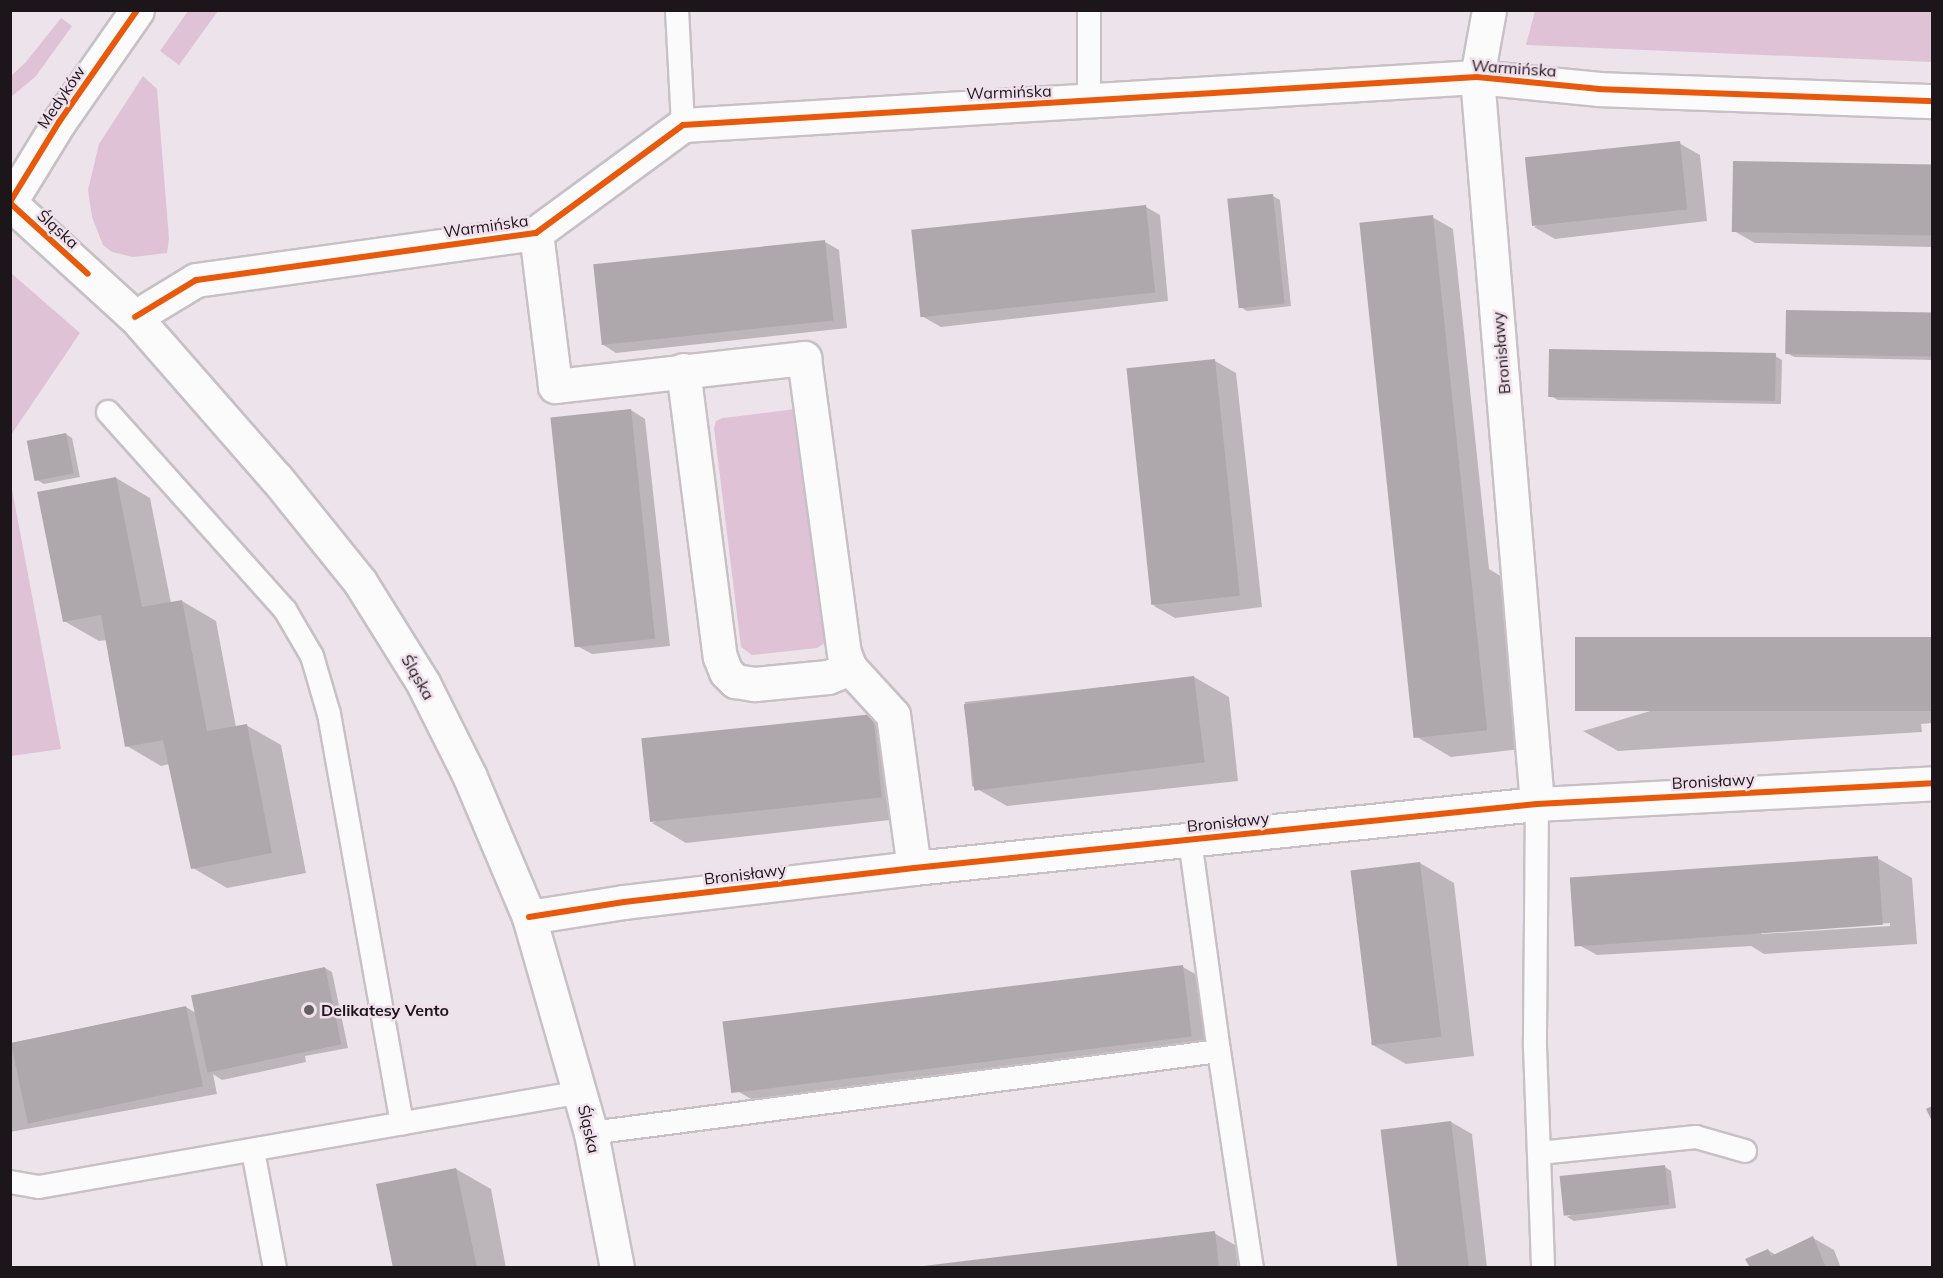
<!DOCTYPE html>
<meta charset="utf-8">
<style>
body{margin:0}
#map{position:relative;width:1943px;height:1278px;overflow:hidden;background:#ece4ea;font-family:Mulish,sans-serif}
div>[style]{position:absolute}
.green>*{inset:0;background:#dfc2d6}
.shadow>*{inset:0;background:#0003}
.building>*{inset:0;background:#aea8ac;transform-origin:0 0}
.roads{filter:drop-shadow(2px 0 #c7c0c5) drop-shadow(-2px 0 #c7c0c5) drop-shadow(0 2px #c7c0c5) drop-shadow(0 -2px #c7c0c5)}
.service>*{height:22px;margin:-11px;padding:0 11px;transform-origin:11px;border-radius:11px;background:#fcfbfc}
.minor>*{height:33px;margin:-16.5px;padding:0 16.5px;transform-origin:16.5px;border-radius:16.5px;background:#fcfbfc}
.cycleway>*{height:6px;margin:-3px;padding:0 3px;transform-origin:3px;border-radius:3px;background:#e8590c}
.dots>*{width:16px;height:16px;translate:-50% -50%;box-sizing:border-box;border:3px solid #f0e0eb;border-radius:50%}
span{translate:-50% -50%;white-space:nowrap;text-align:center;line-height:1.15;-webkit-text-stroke:5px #f0e0eb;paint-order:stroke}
.street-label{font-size:16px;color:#1c161a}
.poi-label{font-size:16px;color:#1c161a;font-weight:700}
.left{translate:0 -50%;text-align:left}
.frame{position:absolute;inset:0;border:12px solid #1c161a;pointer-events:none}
</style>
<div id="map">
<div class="green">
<div style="clip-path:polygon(188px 11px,218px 11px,179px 65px,160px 51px)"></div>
<div style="clip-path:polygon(1535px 11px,1932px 11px,1932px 62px,1526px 45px)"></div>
<div style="clip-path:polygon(61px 18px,72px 26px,36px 76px,11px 97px,11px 76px,26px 62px)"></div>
<div style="clip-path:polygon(143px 76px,157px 89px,169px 239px,167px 253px,133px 257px,112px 252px,103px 245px,92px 217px,88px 190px,99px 144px)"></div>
<div style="clip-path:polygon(11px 273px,80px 333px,11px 435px)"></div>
<div style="clip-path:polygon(795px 409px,829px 629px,825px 643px,817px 648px,752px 655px,741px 647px,714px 428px,716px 421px,723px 418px)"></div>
<div style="clip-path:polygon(11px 484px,61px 749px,11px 756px,10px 756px)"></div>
</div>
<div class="shadow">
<div style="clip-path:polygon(811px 10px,853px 10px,813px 12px)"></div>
<div style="clip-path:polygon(1679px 143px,1700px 155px,1707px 221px,1555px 239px,1534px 227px)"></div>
<div style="clip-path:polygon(1735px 163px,1932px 166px,1932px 247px,1755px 243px,1734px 231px)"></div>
<div style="clip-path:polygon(1273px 196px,1280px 200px,1291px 306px,1247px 311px,1240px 307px)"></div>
<div style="clip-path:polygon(1146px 207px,1160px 215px,1168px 301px,941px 327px,920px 315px)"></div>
<div style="clip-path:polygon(1432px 217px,1453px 229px,1489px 569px,1502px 577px,1521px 749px,1451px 757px,1417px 737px)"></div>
<div style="clip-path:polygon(825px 242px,839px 250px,847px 328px,616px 353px,602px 344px)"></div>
<div style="clip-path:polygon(1788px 311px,1932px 314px,1932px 360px,1794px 357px,1787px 353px)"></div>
<div style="clip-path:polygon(1775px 356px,1782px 360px,1781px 404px,1558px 400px,1551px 396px)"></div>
<div style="clip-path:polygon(1215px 361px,1236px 373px,1262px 607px,1175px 618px,1154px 606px)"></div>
<div style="clip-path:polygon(631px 410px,645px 419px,670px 646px,592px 654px,577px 646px)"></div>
<div style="clip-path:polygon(66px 434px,72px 438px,80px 477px,44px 484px,37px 480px)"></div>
<div style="clip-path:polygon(116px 478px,150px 498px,171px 603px,182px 601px,216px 621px,236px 727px,246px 725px,281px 745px,306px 873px,227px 888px,193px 868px,170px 764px,161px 766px,127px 746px,107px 640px,99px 641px,64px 621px)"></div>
<div style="clip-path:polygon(1932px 639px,1932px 723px,1921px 724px,1922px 732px,1618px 751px,1583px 731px,1886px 641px)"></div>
<div style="clip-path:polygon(1194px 677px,1229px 697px,1238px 781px,1007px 806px,972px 786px,965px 702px)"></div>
<div style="clip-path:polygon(873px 715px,907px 735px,916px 817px,686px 843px,652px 823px)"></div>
<div style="clip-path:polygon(evenodd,1877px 858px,1912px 878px,1917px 944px,1764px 954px,1751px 946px,1597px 955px,1575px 943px,1877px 858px,1890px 923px,1890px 926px,1761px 934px,1761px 931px,1890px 923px)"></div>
<div style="clip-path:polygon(1420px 863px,1454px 883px,1474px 1056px,1406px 1064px,1371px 1044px)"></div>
<div style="clip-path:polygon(1183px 967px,1204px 979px,1213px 1048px,753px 1100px,732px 1088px)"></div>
<div style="clip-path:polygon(325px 968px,332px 972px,348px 1048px,305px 1056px,306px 1062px,222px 1080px,213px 1074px,217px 1094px,10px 1132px,10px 1043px,186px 1007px,196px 1013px)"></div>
<div style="clip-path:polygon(1451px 1122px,1472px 1134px,1487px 1268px,1398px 1268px)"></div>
<div style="clip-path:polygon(1665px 1167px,1671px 1171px,1676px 1208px,1574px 1221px,1567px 1217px)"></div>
<div style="clip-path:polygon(456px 1169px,491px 1189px,506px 1268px,394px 1268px)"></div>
<div style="clip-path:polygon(1214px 1233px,1235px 1245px,1238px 1268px,923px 1268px)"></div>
<div style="clip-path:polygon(1813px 1238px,1834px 1250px,1841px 1268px,1748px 1268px,1768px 1250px,1776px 1255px)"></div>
</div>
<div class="building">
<div style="left:1680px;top:141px;width:69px;height:156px;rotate:84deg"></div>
<div style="left:1733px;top:161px;width:199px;height:71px;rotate:1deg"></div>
<div style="left:1273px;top:194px;width:110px;height:46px;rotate:84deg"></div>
<div style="left:1146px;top:205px;width:88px;height:236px;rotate:84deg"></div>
<div style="left:1433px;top:215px;width:518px;height:74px;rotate:84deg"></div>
<div style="left:825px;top:240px;width:81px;height:233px;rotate:84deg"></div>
<div style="left:1786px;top:310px;width:146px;height:44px;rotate:1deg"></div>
<div style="left:1549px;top:349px;width:227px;height:48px;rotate:1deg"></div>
<div style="left:1215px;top:359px;width:238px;height:89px;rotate:84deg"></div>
<div style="left:631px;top:409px;width:231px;height:81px;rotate:84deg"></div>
<div style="left:66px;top:433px;width:41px;height:40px;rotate:79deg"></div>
<div style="clip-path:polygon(116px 477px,142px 607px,182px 600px,207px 731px,247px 724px,272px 853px,191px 869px,163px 740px,125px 747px,101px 615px,63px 622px,37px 492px)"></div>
<div style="left:1932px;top:637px;width:74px;height:357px;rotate:90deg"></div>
<div style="left:1194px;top:676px;width:87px;height:232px;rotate:83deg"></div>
<div style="left:873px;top:714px;width:84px;height:233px;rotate:84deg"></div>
<div style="left:1878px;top:856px;width:69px;height:309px;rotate:86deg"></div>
<div style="left:1420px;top:862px;width:176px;height:70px;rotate:83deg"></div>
<div style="left:1183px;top:965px;width:72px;height:464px;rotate:83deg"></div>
<div style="left:325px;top:967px;width:79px;height:137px;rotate:78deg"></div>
<div style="left:186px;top:1006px;width:82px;height:179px;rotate:78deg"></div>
<div style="clip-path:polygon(1932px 1106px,1932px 1121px,1926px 1109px)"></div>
<div style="left:1451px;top:1121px;width:148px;height:71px;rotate:83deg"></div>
<div style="left:1665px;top:1165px;width:40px;height:106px;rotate:84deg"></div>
<div style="clip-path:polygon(456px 1168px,477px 1268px,393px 1268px,376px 1184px)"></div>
<div style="clip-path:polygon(1215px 1231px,1219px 1268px,923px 1268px,923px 1266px)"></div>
<div style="clip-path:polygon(1813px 1236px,1826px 1268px,1745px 1268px,1749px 1266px,1745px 1259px,1768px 1249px,1771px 1256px)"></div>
</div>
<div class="roads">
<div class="service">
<div style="left:677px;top:10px;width:115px;rotate:87deg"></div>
<div style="left:1089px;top:10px;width:92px;rotate:90deg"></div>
<div style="left:108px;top:412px;width:266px;rotate:48.2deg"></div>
<div style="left:285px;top:610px;width:53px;rotate:59.6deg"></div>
<div style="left:312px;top:656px;width:60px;rotate:73.7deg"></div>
<div style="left:329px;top:714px;width:416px;rotate:79.9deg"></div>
<div style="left:1537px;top:804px;width:243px;rotate:90.5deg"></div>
<div style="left:1535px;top:1047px;width:221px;rotate:87.9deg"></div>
<div style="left:1190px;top:840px;width:213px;rotate:82.2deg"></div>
<div style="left:591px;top:1133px;width:633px;rotate:-7.44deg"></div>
<div style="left:1219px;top:1051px;width:219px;rotate:81.4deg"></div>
<div style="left:253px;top:1151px;width:119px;rotate:79.4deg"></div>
<div style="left:1539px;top:1153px;width:158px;rotate:-5.8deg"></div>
<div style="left:1696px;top:1137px;width:51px;rotate:15.9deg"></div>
<div style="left:10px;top:1182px;width:29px;rotate:10deg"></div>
<div style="left:39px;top:1187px;width:550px;rotate:-9.94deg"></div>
</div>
<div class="minor">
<div style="left:1489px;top:10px;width:68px;rotate:100.2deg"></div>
<div style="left:1477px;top:77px;width:729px;rotate:85.28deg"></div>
<div style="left:10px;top:202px;width:94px;rotate:-58.5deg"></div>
<div style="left:59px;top:122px;width:136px;rotate:-55.1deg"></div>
<div style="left:10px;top:203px;width:169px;rotate:42.4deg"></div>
<div style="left:135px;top:317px;width:215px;rotate:48.8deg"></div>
<div style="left:277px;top:479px;width:132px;rotate:51.1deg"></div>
<div style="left:360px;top:582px;width:119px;rotate:58deg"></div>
<div style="left:423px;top:683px;width:105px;rotate:63.4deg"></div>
<div style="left:470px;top:777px;width:152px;rotate:67.1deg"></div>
<div style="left:529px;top:917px;width:225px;rotate:74deg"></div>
<div style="left:591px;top:1133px;width:137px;rotate:79.1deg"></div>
<div style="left:536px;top:233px;width:154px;rotate:82.9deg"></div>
<div style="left:555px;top:386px;width:251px;rotate:-6.4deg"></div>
<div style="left:804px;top:358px;width:298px;rotate:82.3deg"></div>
<div style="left:844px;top:653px;width:16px;rotate:68deg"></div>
<div style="left:850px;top:668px;width:64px;rotate:47.5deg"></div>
<div style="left:893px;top:715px;width:154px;rotate:82.2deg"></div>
<div style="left:135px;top:317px;width:71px;rotate:-31.2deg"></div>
<div style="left:196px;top:280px;width:343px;rotate:-7.9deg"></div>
<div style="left:536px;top:233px;width:182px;rotate:-36.3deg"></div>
<div style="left:683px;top:125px;width:795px;rotate:-3.46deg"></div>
<div style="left:1477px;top:77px;width:123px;rotate:5.6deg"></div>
<div style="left:1599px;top:89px;width:333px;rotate:2.1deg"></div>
<div style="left:683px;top:370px;width:289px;rotate:82.7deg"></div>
<div style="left:720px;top:657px;width:16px;rotate:68deg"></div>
<div style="left:726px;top:672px;width:13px;rotate:45deg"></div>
<div style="left:735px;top:681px;width:20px;rotate:9deg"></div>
<div style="left:755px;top:684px;width:73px;rotate:-5.5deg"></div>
<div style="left:828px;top:677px;width:24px;rotate:-22deg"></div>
<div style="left:529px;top:917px;width:96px;rotate:-9deg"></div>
<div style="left:624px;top:902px;width:292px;rotate:-6.7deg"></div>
<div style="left:914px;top:868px;width:626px;rotate:-5.87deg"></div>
<div style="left:1537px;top:804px;width:396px;rotate:-3deg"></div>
</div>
</div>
<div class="cycleway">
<div style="left:10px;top:202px;width:94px;rotate:-58.5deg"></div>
<div style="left:59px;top:122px;width:136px;rotate:-55.1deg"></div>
<div style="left:10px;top:203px;width:105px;rotate:42.3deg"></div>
<div style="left:135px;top:317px;width:71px;rotate:-31.2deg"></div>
<div style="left:196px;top:280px;width:343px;rotate:-7.9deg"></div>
<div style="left:536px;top:233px;width:182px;rotate:-36.3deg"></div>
<div style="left:683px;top:125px;width:795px;rotate:-3.46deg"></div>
<div style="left:1477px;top:77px;width:123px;rotate:5.6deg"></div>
<div style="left:1599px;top:89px;width:333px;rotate:2.1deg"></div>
<div style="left:529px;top:917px;width:96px;rotate:-9deg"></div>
<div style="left:624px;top:902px;width:292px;rotate:-6.7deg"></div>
<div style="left:914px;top:868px;width:626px;rotate:-5.87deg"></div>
<div style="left:1537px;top:804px;width:396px;rotate:-3deg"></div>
</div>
<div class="dots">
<div style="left:309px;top:1010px;background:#655e63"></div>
</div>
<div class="street-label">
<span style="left:1514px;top:68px;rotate:4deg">Warmińska</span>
<span style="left:1009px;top:92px;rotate:-2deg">Warmińska</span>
<span style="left:61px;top:97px;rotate:-56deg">Medyków</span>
<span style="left:486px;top:226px;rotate:-8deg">Warmińska</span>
<span style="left:58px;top:229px;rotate:42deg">Śląska</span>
<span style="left:1501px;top:353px;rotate:-95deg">Bronisławy</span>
<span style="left:418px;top:677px;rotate:60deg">Śląska</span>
<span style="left:1713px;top:781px;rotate:-3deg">Bronisławy</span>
<span style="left:1228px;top:822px;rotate:-6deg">Bronisławy</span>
<span style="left:745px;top:874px;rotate:-7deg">Bronisławy</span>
<span style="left:589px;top:1129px;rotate:77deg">Śląska</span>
</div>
<div class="poi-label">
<span class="left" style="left:321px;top:1010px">Delikatesy Vento</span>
</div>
<div class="frame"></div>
</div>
